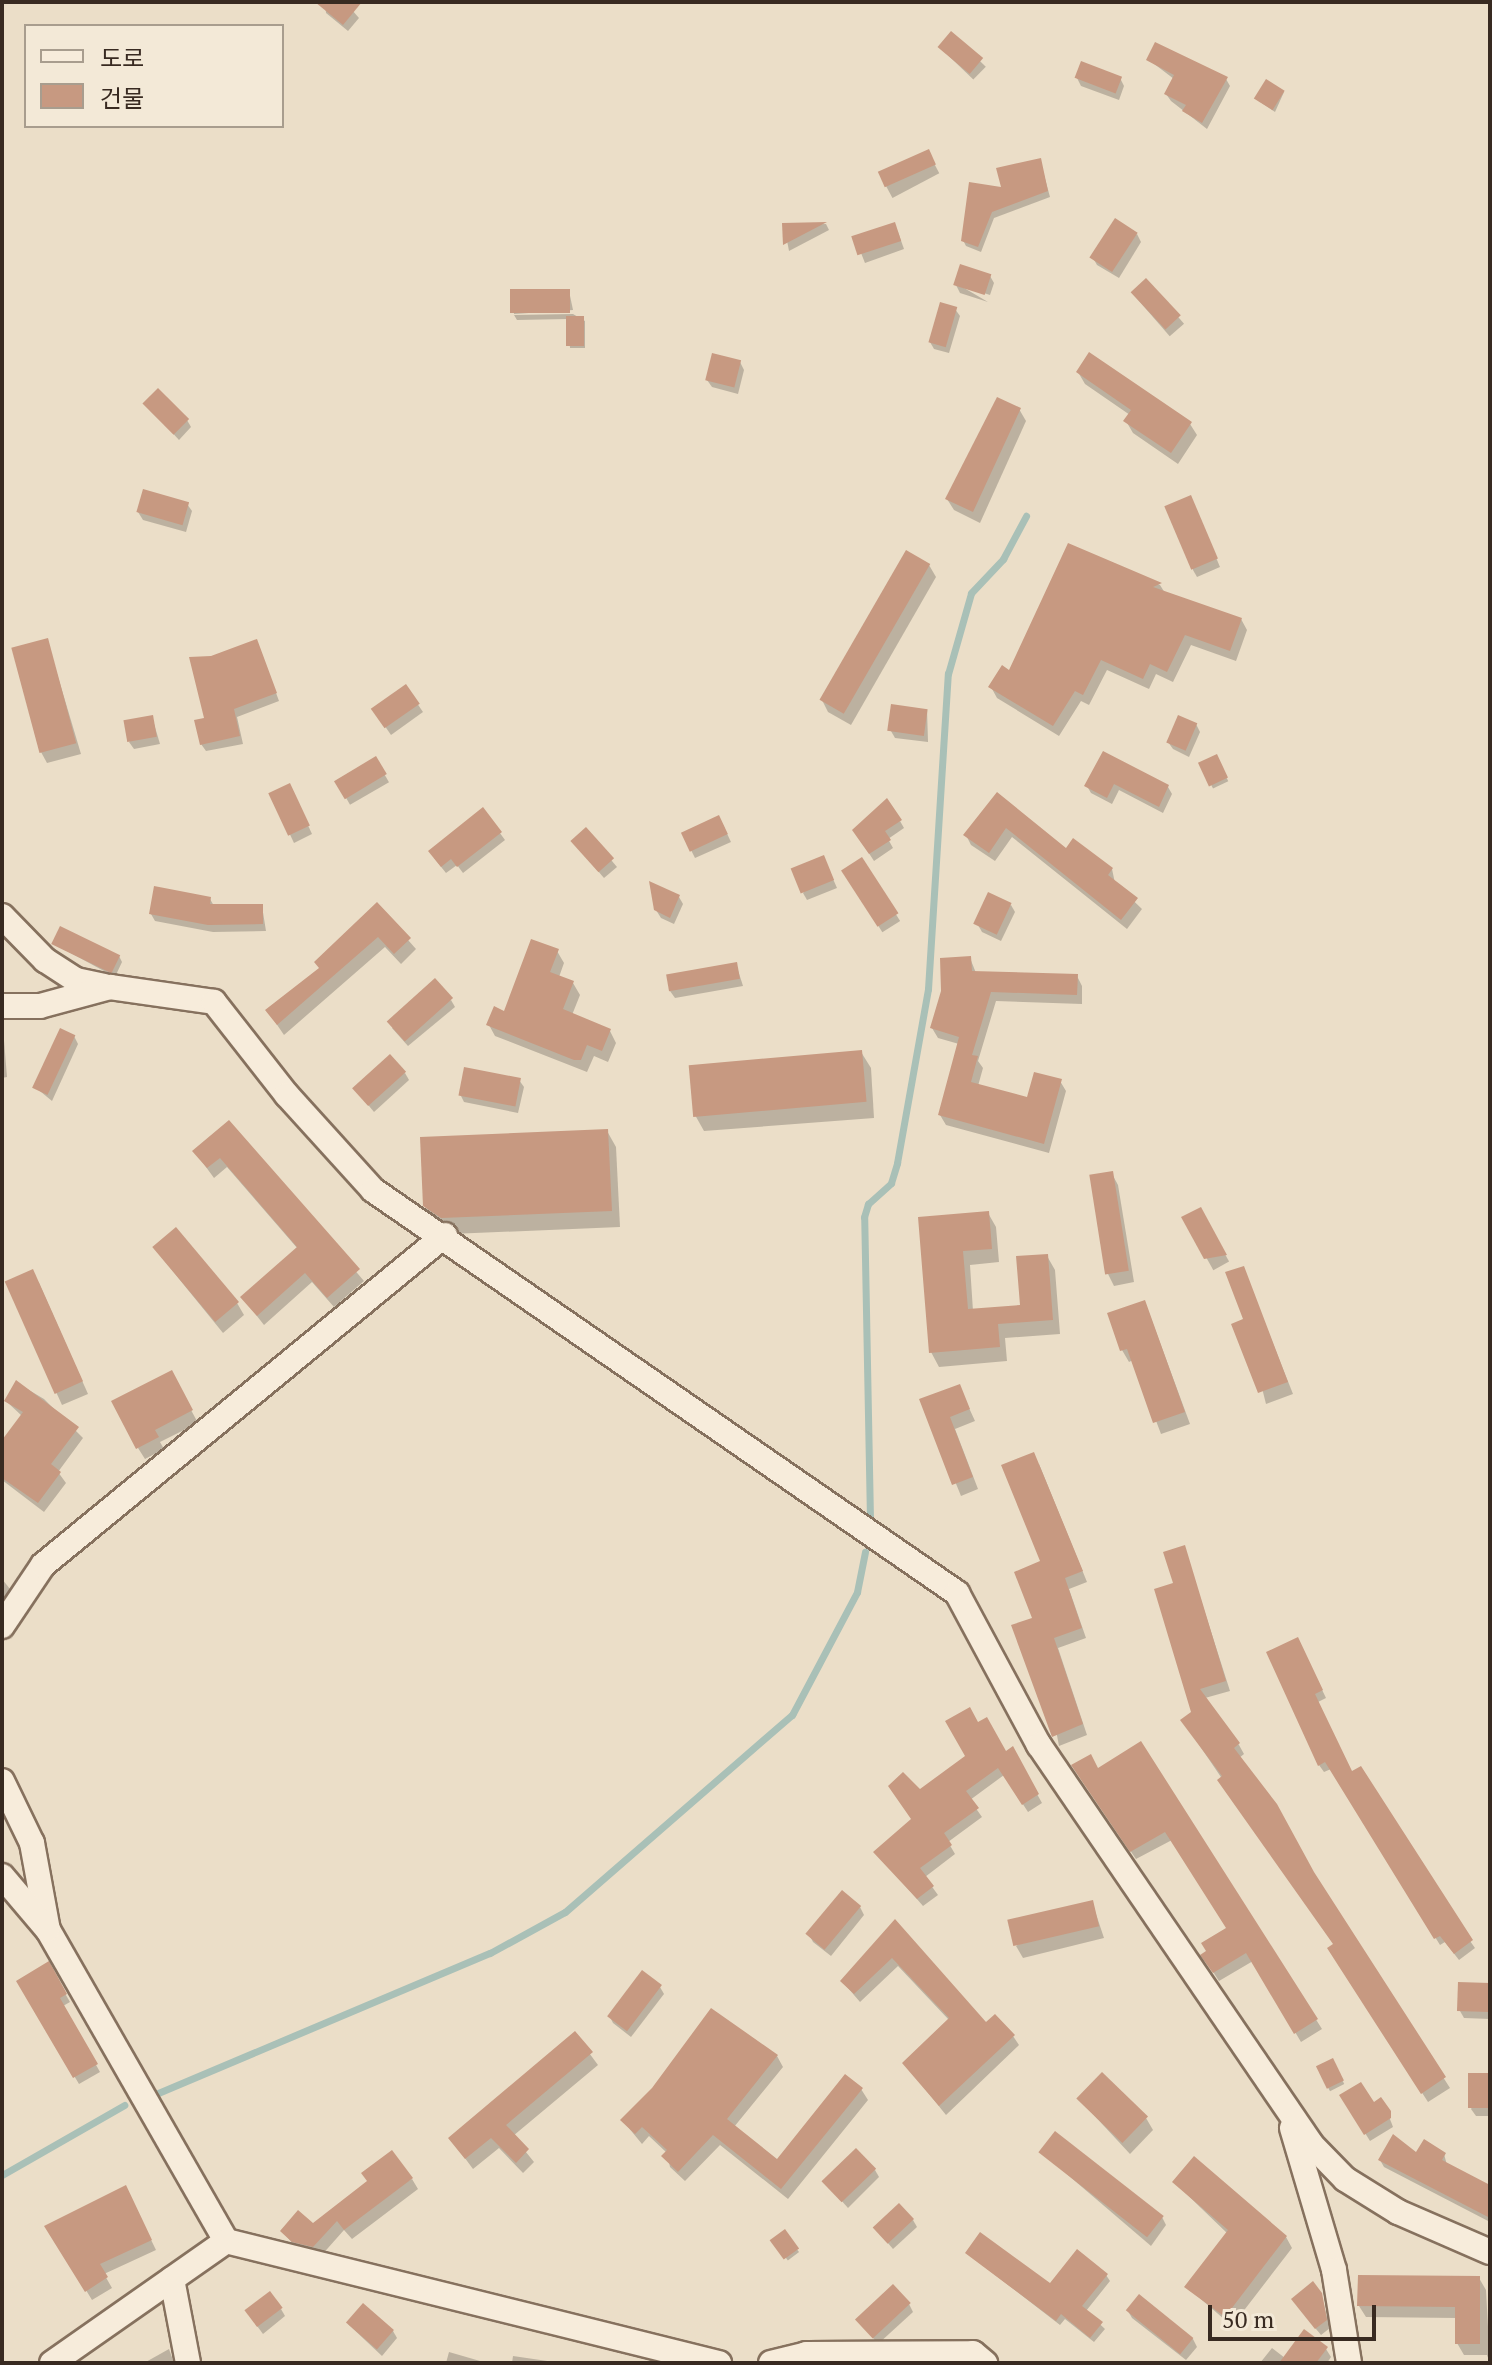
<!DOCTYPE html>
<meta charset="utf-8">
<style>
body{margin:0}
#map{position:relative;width:1492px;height:2365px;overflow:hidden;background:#ebdec8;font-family:"PT Serif","Noto Sans KR",serif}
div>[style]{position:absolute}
.shadow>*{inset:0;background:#0003;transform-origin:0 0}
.stream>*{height:7px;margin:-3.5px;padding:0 3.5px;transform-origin:3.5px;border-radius:3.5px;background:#a9c0b7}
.building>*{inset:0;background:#c79981;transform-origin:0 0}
.roads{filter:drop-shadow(2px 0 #86715e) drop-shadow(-2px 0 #86715e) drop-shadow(0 2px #86715e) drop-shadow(0 -2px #86715e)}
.minor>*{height:24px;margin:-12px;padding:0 12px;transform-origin:12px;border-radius:12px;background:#f7ecdb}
span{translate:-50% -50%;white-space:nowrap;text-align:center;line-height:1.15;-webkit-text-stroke:6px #f3e9d7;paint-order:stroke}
.frame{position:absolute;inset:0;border:4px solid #382a21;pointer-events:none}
.legend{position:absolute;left:24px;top:24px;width:260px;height:104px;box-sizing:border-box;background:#f3e9d7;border:2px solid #a89d8e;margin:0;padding:10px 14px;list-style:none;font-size:24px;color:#382a21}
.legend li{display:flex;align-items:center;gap:16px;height:40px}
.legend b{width:40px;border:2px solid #a89d8e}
.scale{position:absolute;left:1208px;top:2305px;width:168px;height:36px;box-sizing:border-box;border:4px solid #382a21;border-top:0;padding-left:10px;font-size:24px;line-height:28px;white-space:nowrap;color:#382a21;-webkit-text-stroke:6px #f3e9d7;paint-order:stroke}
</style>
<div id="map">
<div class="shadow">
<div style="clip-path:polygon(325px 2px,345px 2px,359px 18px,348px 31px,326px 13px)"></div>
<div style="left:952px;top:34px;width:47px;height:18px;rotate:44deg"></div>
<div style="clip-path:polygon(1149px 60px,1226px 79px,1230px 86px,1207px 129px,1171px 101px,1166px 94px,1174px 79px)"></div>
<div style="clip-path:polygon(1077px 78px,1120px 78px,1124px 86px,1119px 100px,1081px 86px)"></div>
<div style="clip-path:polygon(1284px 92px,1275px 112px,1256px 99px)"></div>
<div style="left:928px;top:152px;width:24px;height:53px;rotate:62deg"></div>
<div style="clip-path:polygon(1040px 160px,1050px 197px,994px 218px,981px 252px,966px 246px,963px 240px,1003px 189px)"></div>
<div style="clip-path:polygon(826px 224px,829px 230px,789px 251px,784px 225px)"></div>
<div style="clip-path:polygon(898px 232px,904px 249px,865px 263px,855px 238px)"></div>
<div style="clip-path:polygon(1137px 234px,1141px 242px,1119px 278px,1097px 265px,1093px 258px)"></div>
<div style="clip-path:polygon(990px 276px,994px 283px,990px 295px,959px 285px,988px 302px,960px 293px,956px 285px)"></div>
<div style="left:1146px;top:280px;width:58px;height:19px;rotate:49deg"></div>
<div style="clip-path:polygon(512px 291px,569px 291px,573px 310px,514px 314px)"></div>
<div style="clip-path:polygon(955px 309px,960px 316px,949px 353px,934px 349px,930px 342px)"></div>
<div style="clip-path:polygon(573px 314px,585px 321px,585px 348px,570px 348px,568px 319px,517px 320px,514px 315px)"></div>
<div style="clip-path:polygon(740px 362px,744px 370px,738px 394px,712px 387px,707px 380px)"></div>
<div style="clip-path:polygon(1078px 372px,1190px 424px,1197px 435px,1178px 464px,1133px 433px,1126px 421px,1130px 415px,1085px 384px)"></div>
<div style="clip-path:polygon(146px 404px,187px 420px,191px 427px,179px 440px)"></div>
<div style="clip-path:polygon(1019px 409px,1026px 421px,980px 523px,954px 510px,947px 499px)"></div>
<div style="clip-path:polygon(187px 504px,192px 511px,186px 532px,143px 520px,138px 512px)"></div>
<div style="clip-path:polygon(1194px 505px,1220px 567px,1197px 577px,1193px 570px)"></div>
<div style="clip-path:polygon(1069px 546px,1160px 585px,1165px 593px,1241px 619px,1247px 630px,1236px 661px,1191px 645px,1173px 682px,1156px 674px,1149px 689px,1107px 670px,1089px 705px,1081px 701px,1059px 736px,997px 698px,991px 687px,1010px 673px)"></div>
<div style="clip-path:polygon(929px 565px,936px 577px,851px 725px,828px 712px,822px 700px)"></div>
<div style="clip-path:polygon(47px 640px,81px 754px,47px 763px,41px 752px)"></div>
<div style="clip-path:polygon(260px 649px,279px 701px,237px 717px,243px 744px,206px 751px,201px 744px,206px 719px)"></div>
<div style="clip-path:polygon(406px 687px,423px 712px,391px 735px,378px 716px)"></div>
<div style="clip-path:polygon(927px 710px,928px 742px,895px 738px,891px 731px)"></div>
<div style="clip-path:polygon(152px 717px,160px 744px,134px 749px,129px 742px)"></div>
<div style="clip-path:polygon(1196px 724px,1200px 732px,1189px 757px,1173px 749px,1168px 742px)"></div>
<div style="clip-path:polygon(1104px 754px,1168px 787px,1172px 794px,1163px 813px,1119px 790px,1112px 804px,1091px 793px,1087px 786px)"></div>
<div style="left:1216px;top:756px;width:28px;height:17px;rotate:64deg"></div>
<div style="left:375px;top:758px;width:28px;height:45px;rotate:60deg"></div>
<div style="clip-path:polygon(293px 793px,312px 834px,294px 843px,271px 794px)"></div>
<div style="clip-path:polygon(997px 795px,1066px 851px,1112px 869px,1115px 883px,1142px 909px,1127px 929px,1012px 837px,995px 861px,971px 845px,966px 835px)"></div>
<div style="clip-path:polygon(483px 810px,505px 840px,463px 873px,457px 865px,446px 873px,434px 858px)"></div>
<div style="clip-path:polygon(900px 821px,904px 828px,888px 839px,893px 848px,874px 861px,859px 838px)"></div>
<div style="clip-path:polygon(723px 825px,731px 842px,695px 858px,683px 834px)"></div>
<div style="clip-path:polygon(586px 830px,617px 867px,604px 878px,578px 848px)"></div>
<div style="left:862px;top:860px;width:72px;height:21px;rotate:58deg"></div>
<div style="clip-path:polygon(827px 865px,837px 888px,807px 900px,803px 893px)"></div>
<div style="clip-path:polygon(679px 897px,683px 904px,674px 924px,661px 918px,656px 910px)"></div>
<div style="clip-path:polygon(210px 899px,214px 906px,262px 906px,266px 931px,213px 932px,155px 921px,151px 914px)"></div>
<div style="clip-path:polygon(377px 905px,416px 949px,401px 964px,385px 947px,284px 1035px,267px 1010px,320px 970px)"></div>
<div style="clip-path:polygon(1011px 905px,1015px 912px,1001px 941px,982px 932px,978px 925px)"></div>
<div style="clip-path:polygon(54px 944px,119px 956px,122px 962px,115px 977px)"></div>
<div style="clip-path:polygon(557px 951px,564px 963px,559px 977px,573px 983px,580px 995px,572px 1015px,610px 1031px,616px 1043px,608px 1062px,594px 1056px,587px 1072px,495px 1036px,489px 1025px,505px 1013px)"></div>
<div style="clip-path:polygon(970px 958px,976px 973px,1077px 976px,1082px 986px,1082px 1004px,996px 1001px,978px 1061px,983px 1068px,978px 1086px,1029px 1100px,1060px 1081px,1066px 1091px,1049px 1153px,946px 1125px,940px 1115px,959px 1044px,938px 1038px,932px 1028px)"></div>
<div style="clip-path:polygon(736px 964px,743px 986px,675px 998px,670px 991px)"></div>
<div style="clip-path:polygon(451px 1000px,455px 1007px,408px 1046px,392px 1028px)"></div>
<div style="clip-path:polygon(3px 1028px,7px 1077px,2px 1078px,2px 1029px)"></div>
<div style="clip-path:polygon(74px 1036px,78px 1044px,52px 1101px,35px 1087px)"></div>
<div style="clip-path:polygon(861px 1052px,871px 1068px,874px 1118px,704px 1131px,695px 1115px)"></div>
<div style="clip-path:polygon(405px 1073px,409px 1080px,374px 1112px,355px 1089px)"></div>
<div style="clip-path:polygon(519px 1080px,524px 1087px,518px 1113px,464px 1102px,460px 1094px)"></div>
<div style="clip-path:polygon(228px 1122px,364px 1281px,334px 1307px,312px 1282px,264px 1325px,242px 1297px,298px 1249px,227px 1167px,214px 1178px,195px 1152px)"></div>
<div style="clip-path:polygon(607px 1131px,616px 1147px,620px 1227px,451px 1234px,434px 1222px,425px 1206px)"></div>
<div style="clip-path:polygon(1112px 1174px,1118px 1185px,1134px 1282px,1114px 1286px,1108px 1274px)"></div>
<div style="left:1200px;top:1209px;width:60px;height:18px;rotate:61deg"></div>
<div style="clip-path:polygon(988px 1213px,996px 1227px,999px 1262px,970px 1265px,973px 1311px,1022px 1307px,1047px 1256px,1055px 1270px,1060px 1334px,1005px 1338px,1007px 1361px,939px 1367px,931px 1352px,920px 1218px)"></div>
<div style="clip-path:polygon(154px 1248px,237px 1303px,244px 1315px,223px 1333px)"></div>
<div style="clip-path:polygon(1243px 1268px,1293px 1394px,1266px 1404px,1245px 1320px)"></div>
<div style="clip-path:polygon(6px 1282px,39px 1283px,88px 1394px,62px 1405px)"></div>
<div style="clip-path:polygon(1145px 1302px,1190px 1424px,1161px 1434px,1133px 1360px,1129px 1362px,1122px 1350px)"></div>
<div style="clip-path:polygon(17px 1383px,44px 1399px,83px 1438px,58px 1472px,66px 1483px,44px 1512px,2px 1480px,2px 1444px,22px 1416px,6px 1401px)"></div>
<div style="clip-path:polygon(177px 1384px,198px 1423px,160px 1442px,164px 1449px,145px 1459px,138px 1448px)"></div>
<div style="clip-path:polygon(959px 1386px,975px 1421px,955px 1429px,978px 1489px,961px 1496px,922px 1400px)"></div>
<div style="clip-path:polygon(1039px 1464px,1087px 1582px,1069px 1589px,1086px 1638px,1058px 1648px,1087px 1735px,1059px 1746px,1035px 1619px,1043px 1562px)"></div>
<div style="clip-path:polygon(1184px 1547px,1230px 1691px,1205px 1698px,1239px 1745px,1244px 1754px,1239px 1758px,1450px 2088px,1428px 2102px,1335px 1958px,1335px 1945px,1189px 1730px,1193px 1713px)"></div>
<div style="clip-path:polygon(2px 1579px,14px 1594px,2px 1607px)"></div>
<div style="clip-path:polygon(1301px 1646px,1326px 1698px,1318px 1702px,1352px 1774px,1475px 1948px,1459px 1960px,1445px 1942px,1440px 1945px,1331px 1769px,1324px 1772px,1319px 1765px)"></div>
<div style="clip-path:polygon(977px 1725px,1005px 1753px,1012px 1749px,1042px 1803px,1028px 1812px,1004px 1775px,970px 1800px,982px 1817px,948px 1842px,955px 1854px,925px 1877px,938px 1895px,923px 1906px,876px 1852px,913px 1820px,919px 1792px,968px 1757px)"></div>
<div style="clip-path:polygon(1141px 1743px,1322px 2029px,1301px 2042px,1253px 1961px,1219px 1981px,1208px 1964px,1228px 1929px,1172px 1840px,1136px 1859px,1078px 1773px,1098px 1771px)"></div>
<div style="clip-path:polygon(1092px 1902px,1104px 1938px,1023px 1958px,1016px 1946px)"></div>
<div style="clip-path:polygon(860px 1907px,864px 1915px,831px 1956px,813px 1942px,809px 1934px)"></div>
<div style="clip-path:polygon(895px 1922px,986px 2025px,1013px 2036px,1019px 2045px,946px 2115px,904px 2063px,949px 2020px,898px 1966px,860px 2002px,842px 1981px)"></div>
<div style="clip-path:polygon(48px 1964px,70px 2002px,63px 2006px,100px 2072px,79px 2084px,18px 1982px)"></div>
<div style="clip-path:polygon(1490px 1985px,1490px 2019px,1464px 2018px,1460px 2011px)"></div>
<div style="clip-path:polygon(660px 1987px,664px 1994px,631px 2037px,613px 2023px,609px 2015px)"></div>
<div style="clip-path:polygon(575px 2034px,598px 2065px,513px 2136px,534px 2162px,523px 2173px,499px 2148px,473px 2169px,450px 2138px)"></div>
<div style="clip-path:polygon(777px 2056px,783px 2067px,734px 2127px,777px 2162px,861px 2089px,868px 2100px,788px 2199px,720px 2145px,685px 2181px,670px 2167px,667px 2153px,649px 2136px,642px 2144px,623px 2121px)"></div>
<div style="left:1332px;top:2060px;width:27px;height:16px;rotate:63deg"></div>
<div style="clip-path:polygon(1490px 2075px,1490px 2116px,1476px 2116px,1471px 2109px)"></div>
<div style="clip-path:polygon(1342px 2096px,1385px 2106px,1393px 2127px,1370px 2141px)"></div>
<div style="clip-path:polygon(1078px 2098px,1146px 2118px,1153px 2130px,1130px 2154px)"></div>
<div style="clip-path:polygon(1041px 2152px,1162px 2217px,1166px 2225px,1151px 2246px)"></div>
<div style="clip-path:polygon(1417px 2154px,1444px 2154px,1447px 2165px,1490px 2187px,1490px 2222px,1384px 2167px,1380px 2160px)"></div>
<div style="clip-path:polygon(875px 2170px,879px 2177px,848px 2208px,825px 2182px)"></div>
<div style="clip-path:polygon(412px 2179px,418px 2189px,352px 2239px,344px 2230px,320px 2257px,300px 2252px,282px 2231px,313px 2225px)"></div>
<div style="clip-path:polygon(1174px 2182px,1286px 2237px,1292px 2248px,1232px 2326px,1187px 2287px,1228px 2234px)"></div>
<div style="clip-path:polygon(130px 2197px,156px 2250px,104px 2274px,112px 2288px,92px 2300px,47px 2226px)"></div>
<div style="clip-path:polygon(913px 2220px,917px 2227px,893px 2249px,875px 2228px)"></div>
<div style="left:784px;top:2232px;width:25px;height:14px;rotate:53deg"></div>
<div style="clip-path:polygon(968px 2254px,1050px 2285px,1106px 2275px,1110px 2281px,1086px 2311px,1105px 2329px,1094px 2342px,1065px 2319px,1060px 2325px)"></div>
<div style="clip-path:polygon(1479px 2278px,1486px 2290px,1490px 2363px,1487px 2355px,1464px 2355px,1457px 2343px,1457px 2318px,1366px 2317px,1359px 2306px)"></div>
<div style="clip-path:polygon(1321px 2294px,1330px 2328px,1321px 2335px,1298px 2307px)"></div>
<div style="clip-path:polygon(1139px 2297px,1193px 2339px,1197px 2347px,1186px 2360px,1132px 2318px,1128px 2311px)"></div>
<div style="clip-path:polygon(909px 2304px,913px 2312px,878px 2344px,858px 2320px)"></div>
<div style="clip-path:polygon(281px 2309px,285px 2316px,263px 2334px,252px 2319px)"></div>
<div style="clip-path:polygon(348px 2324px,393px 2331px,397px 2338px,382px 2356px)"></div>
<div style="clip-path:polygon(1272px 2348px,1285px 2358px,1326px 2349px,1331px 2357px,1327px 2363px,1260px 2363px)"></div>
<div style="clip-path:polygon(169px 2349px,174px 2363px,144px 2363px)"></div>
<div style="clip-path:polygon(449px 2352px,487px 2363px,446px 2363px)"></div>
<div style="clip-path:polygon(513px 2356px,561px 2363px,512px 2363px)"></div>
</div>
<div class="stream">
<div style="left:870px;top:1519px;width:302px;rotate:-91.1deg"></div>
<div style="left:864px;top:1217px;width:14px;rotate:-73deg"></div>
<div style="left:868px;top:1204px;width:31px;rotate:-42deg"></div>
<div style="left:891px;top:1183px;width:21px;rotate:-73deg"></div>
<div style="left:897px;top:1163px;width:177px;rotate:-79.9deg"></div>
<div style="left:928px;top:989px;width:316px;rotate:-86.4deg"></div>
<div style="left:948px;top:674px;width:84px;rotate:-74.1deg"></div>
<div style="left:971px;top:593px;width:47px;rotate:-46.7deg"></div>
<div style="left:1003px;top:559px;width:49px;rotate:-61.9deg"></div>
<div style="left:151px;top:2096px;width:368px;rotate:-22.9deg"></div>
<div style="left:490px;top:1953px;width:85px;rotate:-28.7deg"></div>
<div style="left:565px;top:1912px;width:301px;rotate:-41deg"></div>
<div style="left:792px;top:1715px;width:139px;rotate:-62.1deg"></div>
<div style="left:857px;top:1592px;width:41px;rotate:-78.7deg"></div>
<div style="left:2px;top:2175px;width:141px;rotate:-29.8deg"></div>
</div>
<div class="building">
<div style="clip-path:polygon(315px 2px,362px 2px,343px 25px)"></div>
<div style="left:951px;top:31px;width:42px;height:21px;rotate:40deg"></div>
<div style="clip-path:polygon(1155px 42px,1228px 77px,1202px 123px,1182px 111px,1186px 105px,1164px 94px,1174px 75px,1146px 60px)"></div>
<div style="left:1081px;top:61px;width:44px;height:18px;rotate:21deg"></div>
<div style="left:1266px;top:79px;width:22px;height:23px;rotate:32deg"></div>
<div style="left:929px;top:149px;width:17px;height:56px;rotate:66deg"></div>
<div style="clip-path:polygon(1041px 158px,1048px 191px,992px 212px,978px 247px,961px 241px,969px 182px,1001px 187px,996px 168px)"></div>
<div style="left:1115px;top:218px;width:27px;height:47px;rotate:33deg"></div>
<div style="clip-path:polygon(827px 222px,783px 245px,782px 223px)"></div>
<div style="left:895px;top:222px;width:20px;height:46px;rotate:72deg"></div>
<div style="left:960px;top:264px;width:33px;height:22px;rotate:18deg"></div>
<div style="left:1146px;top:278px;width:51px;height:21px;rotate:47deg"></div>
<div style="left:510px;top:289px;width:60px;height:24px"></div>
<div style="left:940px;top:302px;width:18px;height:42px;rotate:16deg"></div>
<div style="left:566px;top:316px;width:18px;height:30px"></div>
<div style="clip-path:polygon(1089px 352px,1192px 422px,1171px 453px,1123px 421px,1131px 410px,1076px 372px)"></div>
<div style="left:712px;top:353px;width:30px;height:28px;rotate:14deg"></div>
<div style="left:158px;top:388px;width:44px;height:22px;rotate:45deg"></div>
<div style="clip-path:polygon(997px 397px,1021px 408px,973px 512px,945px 499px)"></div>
<div style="left:143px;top:489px;width:48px;height:24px;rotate:16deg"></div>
<div style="left:1191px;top:495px;width:69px;height:29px;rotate:67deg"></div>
<div style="clip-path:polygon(1068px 543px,1162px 583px,1153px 587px,1242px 618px,1230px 651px,1185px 635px,1167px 672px,1150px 664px,1143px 679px,1101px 660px,1083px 695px,1075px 691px,1053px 726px,988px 687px,1002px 665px,1009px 670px)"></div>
<div style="left:906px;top:550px;width:28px;height:173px;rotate:30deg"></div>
<div style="left:48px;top:638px;width:109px;height:38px;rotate:75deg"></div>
<div style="clip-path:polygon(257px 639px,277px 693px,234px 709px,240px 736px,200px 745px,194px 720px,204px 718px,189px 657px,211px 656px)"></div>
<div style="left:406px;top:684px;width:24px;height:43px;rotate:55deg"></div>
<div style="left:891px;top:704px;width:37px;height:27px;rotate:8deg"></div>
<div style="left:153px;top:715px;width:22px;height:30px;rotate:80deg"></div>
<div style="left:1178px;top:715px;width:21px;height:30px;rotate:23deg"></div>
<div style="clip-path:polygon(1103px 751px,1169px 785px,1159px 807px,1114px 784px,1107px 798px,1084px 786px)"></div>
<div style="left:1217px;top:754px;width:26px;height:21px;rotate:65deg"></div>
<div style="left:376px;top:756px;width:21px;height:49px;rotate:59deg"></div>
<div style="left:290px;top:783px;width:47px;height:24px;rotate:65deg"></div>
<div style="clip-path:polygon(997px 792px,1066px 848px,1073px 838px,1113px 868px,1108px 875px,1138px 898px,1121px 920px,1006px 828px,989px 853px,963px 835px)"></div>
<div style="clip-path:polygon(887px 798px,902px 820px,885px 831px,891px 840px,869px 854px,852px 830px)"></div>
<div style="clip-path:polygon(483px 807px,502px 832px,457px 867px,451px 859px,441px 867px,428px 851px)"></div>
<div style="left:719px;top:815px;width:21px;height:42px;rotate:65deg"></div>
<div style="left:586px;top:827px;width:42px;height:21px;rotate:48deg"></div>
<div style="left:824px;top:855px;width:27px;height:36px;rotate:68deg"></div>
<div style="left:862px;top:857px;width:67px;height:25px;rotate:57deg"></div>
<div style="clip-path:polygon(649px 881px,680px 895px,670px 918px,654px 910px)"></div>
<div style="clip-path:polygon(154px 886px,211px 897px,210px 904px,263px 904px,263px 924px,208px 925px,149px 914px)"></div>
<div style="left:988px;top:892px;width:26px;height:35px;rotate:25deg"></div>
<div style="clip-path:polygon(377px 902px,411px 938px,394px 954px,378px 937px,277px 1025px,265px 1010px,319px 968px,314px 962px)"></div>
<div style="left:60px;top:926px;width:67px;height:20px;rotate:26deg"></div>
<div style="clip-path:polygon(531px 939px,559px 949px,550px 972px,574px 981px,563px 1009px,611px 1029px,602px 1051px,587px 1045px,581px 1060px,574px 1060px,486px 1025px,494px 1006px,504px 1011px)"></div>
<div style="clip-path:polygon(971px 956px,972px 971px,1078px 974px,1077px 995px,991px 992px,972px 1055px,978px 1056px,971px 1082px,1027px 1097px,1034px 1072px,1062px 1079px,1044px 1144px,938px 1115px,959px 1037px,930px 1028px,941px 991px,940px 958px)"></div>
<div style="left:737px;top:962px;width:17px;height:72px;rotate:80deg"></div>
<div style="left:435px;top:978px;width:27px;height:65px;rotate:48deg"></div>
<div style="left:60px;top:1028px;width:17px;height:66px;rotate:25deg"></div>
<div style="left:862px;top:1050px;width:52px;height:174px;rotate:85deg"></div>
<div style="left:390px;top:1054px;width:24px;height:51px;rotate:48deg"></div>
<div style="left:464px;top:1067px;width:58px;height:29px;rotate:11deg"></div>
<div style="clip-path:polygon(229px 1120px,360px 1269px,327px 1298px,305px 1273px,257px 1316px,240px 1297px,297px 1247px,220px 1158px,207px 1168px,192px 1151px)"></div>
<div style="clip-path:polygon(608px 1129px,612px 1211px,441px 1218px,423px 1206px,420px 1137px)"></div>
<div style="left:1113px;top:1171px;width:101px;height:24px;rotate:81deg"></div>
<div style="clip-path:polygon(1201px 1207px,1227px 1255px,1204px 1259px,1181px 1217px)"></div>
<div style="clip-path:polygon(989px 1211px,992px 1249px,963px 1251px,968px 1309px,1020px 1305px,1016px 1256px,1048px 1254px,1053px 1320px,998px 1324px,1000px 1347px,929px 1353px,918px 1217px)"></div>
<div style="left:176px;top:1227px;width:98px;height:31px;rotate:50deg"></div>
<div style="clip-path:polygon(1244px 1266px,1288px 1382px,1258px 1393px,1231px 1324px,1243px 1319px,1225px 1272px)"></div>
<div style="left:33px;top:1269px;width:123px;height:31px;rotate:66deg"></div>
<div style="clip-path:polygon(1145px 1300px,1185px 1412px,1153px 1423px,1127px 1349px,1120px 1351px,1107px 1313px)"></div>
<div style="clip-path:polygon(172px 1370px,193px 1410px,155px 1430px,159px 1437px,136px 1449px,111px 1401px)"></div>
<div style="clip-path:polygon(16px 1380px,79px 1427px,51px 1464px,61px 1472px,38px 1503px,2px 1478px,2px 1440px,23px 1412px,4px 1401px)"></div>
<div style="clip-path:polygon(960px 1384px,970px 1409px,950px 1417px,973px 1477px,952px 1485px,919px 1399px)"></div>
<div style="clip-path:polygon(1034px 1452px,1083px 1571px,1065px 1578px,1082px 1628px,1054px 1638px,1083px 1724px,1052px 1737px,1011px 1625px,1032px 1618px,1014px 1572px,1040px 1561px,1001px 1465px)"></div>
<div style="clip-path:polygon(1185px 1545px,1226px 1681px,1200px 1689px,1240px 1743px,1234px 1748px,1277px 1804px,1314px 1872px,1446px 2077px,1421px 2094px,1327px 1948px,1333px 1944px,1217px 1780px,1222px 1776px,1180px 1720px,1191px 1712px,1154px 1589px,1173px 1583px,1163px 1552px)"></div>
<div style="clip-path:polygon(1298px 1637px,1323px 1690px,1315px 1694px,1352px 1771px,1361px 1766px,1473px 1940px,1454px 1954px,1440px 1936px,1434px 1939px,1325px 1762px,1318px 1766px,1266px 1652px)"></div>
<div style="clip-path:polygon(970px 1707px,978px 1722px,987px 1717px,1006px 1751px,1013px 1746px,1039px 1794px,1022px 1805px,998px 1768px,966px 1791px,979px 1808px,944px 1833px,952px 1845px,920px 1868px,934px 1886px,917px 1899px,873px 1852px,911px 1819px,888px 1786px,903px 1772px,920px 1789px,965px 1756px,945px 1721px)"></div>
<div style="clip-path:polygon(1141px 1741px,1318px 2019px,1294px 2034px,1246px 1953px,1213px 1973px,1200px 1955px,1206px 1951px,1201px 1943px,1226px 1928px,1165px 1832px,1130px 1852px,1071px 1765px,1091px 1754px,1098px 1768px)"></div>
<div style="left:842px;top:1890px;width:25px;height:57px;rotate:40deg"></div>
<div style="left:1093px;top:1900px;width:27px;height:88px;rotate:77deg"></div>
<div style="clip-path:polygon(895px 1919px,986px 2022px,995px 2014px,1015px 2035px,939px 2106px,902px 2063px,949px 2018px,892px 1958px,854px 1994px,840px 1981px)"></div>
<div style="clip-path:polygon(49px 1961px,67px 1994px,60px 1998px,98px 2064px,73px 2078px,16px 1981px)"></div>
<div style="left:642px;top:1970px;width:25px;height:58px;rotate:37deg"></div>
<div style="left:1458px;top:1982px;width:32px;height:29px;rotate:2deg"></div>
<div style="clip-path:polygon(711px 2008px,778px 2055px,727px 2119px,777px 2159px,845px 2074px,863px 2088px,781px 2189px,713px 2135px,678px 2172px,661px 2156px,667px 2150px,642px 2127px,635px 2134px,620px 2120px,652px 2088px)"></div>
<div style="clip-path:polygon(575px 2031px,593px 2052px,506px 2125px,529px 2149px,516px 2163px,491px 2138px,465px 2159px,448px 2138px)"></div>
<div style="left:1333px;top:2058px;width:25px;height:19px;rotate:64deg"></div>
<div style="left:1102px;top:2072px;width:64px;height:37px;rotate:44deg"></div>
<div style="left:1490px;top:2073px;width:35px;height:22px;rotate:90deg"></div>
<div style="clip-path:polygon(1361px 2082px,1374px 2102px,1381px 2097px,1391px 2111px,1391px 2118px,1364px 2135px,1339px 2095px)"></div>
<div style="left:1055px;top:2131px;width:138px;height:27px;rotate:38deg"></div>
<div style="clip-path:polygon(1393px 2134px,1416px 2152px,1424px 2139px,1446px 2153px,1442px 2160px,1490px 2185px,1490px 2218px,1378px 2160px)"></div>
<div style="left:856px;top:2148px;width:29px;height:48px;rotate:46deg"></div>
<div style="clip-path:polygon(392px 2150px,413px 2178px,344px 2230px,337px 2221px,313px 2247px,292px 2242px,280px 2231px,298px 2210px,313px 2223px,367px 2181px,361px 2173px)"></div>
<div style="clip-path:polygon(1194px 2156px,1287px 2236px,1225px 2317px,1184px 2287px,1228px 2230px,1172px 2182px)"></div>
<div style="clip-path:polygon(126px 2185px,152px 2240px,100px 2264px,108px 2277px,85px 2292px,44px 2226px)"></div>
<div style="left:899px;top:2203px;width:22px;height:36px;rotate:47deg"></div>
<div style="left:785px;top:2229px;width:24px;height:19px;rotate:54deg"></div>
<div style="clip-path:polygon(980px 2232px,1050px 2283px,1077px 2249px,1108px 2274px,1082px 2306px,1103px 2322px,1090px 2338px,1061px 2314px,1056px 2321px,965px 2253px)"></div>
<div style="clip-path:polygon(1358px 2275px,1480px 2276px,1480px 2344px,1455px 2344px,1455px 2307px,1357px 2306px)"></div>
<div style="clip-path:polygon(1313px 2281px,1322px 2293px,1327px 2320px,1315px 2329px,1291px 2299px)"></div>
<div style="left:893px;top:2284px;width:26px;height:52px;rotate:47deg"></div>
<div style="left:270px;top:2291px;width:21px;height:32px;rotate:53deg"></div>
<div style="left:1139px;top:2294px;width:70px;height:21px;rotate:39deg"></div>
<div style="left:363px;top:2303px;width:41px;height:26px;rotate:41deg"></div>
<div style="clip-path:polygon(1304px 2329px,1328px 2347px,1316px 2363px,1279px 2363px)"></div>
</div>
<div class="roads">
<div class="minor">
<div style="left:2px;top:916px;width:62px;rotate:45.7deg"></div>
<div style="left:45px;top:960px;width:37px;rotate:33deg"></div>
<div style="left:76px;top:980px;width:29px;rotate:12deg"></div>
<div style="left:2px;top:1006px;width:38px"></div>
<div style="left:40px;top:1006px;width:73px;rotate:-15.2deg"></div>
<div style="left:110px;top:987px;width:105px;rotate:8.2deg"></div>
<div style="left:214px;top:1002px;width:118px;rotate:51.9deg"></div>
<div style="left:287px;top:1095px;width:128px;rotate:47.8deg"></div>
<div style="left:373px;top:1190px;width:710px;rotate:34.61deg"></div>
<div style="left:957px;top:1593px;width:173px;rotate:61.7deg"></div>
<div style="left:1039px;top:1745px;width:482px;rotate:55.7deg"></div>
<div style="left:1310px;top:2143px;width:50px;rotate:45.8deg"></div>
<div style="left:1345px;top:2179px;width:62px;rotate:31.9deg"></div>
<div style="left:1398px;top:2212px;width:100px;rotate:23.5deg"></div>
<div style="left:2px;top:1626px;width:73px;rotate:-56.1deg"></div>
<div style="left:43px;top:1565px;width:520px;rotate:-39.38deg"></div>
<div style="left:2px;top:1781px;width:69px;rotate:64.2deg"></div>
<div style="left:32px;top:1843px;width:88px;rotate:79.6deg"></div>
<div style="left:48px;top:1930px;width:358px;rotate:60.2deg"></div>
<div style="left:226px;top:2241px;width:508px;rotate:13.9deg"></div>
<div style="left:2px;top:1876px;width:70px;rotate:49.7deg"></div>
<div style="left:1292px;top:2128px;width:148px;rotate:73.5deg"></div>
<div style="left:1334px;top:2270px;width:94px;rotate:80.8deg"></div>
<div style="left:172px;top:2279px;width:86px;rotate:79.2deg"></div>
<div style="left:52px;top:2363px;width:213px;rotate:-35deg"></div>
<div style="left:771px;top:2363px;width:36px;rotate:-14deg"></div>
<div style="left:806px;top:2354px;width:167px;rotate:-0.3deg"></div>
<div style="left:973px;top:2353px;width:16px;rotate:40deg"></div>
</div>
</div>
<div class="frame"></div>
<ul class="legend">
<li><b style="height:10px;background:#f7ecdb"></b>도로</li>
<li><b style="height:22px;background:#c79981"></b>건물</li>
</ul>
<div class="scale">50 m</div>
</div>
